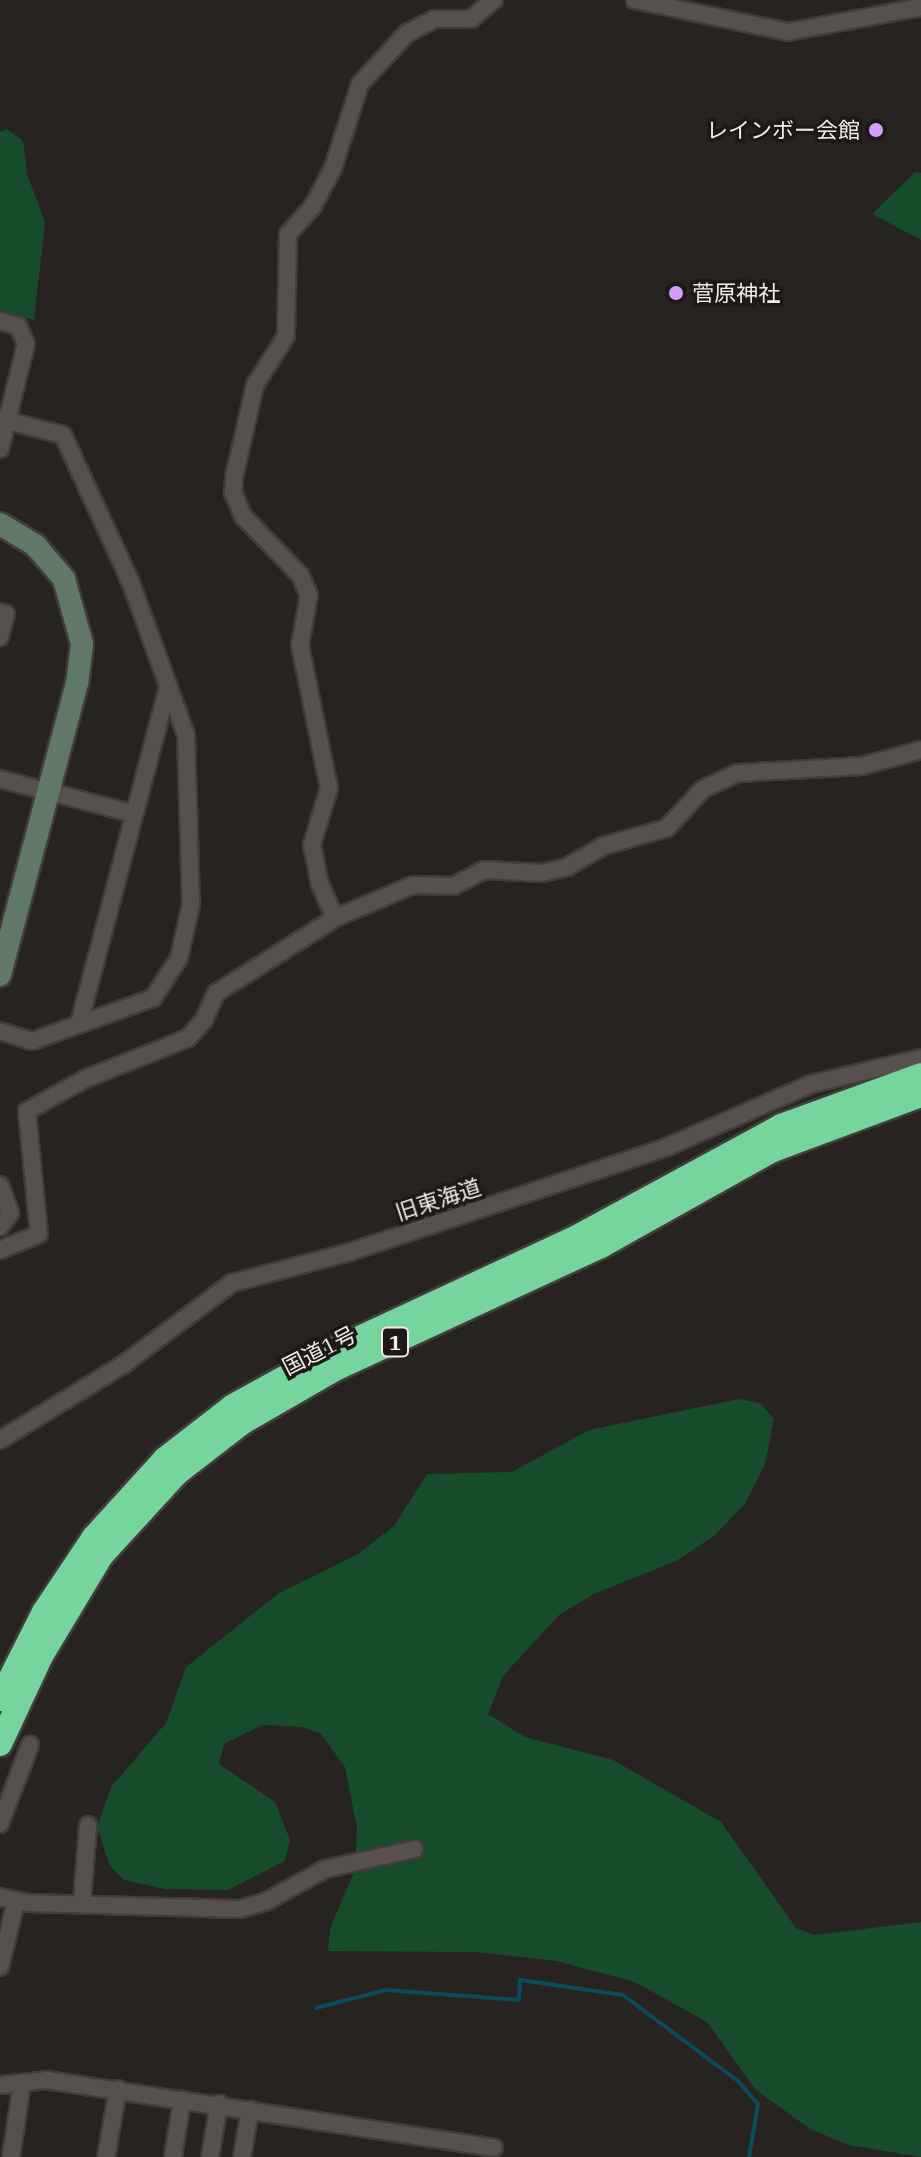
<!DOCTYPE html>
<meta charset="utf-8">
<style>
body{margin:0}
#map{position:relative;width:921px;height:2157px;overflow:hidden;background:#272320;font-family:"IBM Plex Serif","Noto Sans JP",serif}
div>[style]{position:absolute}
.green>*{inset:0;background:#164c2c}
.stream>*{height:4px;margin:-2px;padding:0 2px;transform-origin:2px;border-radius:2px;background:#094c5e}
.roads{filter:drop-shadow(2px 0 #413d3b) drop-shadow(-2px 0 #413d3b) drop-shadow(0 2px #413d3b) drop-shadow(0 -2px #413d3b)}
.street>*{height:16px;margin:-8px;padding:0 8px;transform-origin:8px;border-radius:8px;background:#56514f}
.secondary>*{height:22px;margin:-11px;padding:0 11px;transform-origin:11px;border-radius:11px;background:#607866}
.highway>*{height:24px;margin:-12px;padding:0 12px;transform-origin:12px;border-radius:12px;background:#76d49d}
.dots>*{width:22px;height:22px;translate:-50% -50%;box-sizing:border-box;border:4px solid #1e1917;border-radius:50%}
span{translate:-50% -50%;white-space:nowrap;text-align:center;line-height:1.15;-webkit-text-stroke:7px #1e1917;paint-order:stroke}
.shield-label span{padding:2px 6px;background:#1e1917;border:2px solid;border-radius:6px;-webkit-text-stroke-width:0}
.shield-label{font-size:20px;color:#efecea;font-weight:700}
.poi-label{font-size:22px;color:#efecea}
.right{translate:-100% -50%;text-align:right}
.left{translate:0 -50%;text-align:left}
.street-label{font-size:22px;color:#efecea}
</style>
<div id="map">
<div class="green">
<div style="clip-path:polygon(7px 129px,23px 141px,27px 174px,45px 222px,34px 320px,0 311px,0 132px)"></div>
<div style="clip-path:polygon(915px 172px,921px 173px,921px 240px,872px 214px)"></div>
<div style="clip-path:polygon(739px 1399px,760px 1403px,774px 1419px,765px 1464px,744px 1505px,714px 1536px,676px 1561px,594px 1594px,559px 1615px,503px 1676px,488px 1714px,525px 1737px,613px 1760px,721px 1822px,796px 1928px,815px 1935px,921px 1922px,921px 2157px,849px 2145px,810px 2129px,756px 2090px,707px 2022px,635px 1982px,556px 1961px,476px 1952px,328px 1951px,330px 1928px,355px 1870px,357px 1828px,345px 1767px,321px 1734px,302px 1727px,262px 1725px,224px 1744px,219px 1764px,275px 1802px,290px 1840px,285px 1861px,228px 1890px,165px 1889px,124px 1880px,110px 1866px,97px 1828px,111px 1787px,166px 1723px,186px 1667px,279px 1593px,358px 1554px,394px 1526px,427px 1474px,512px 1472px,589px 1430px)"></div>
</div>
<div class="stream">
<div style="left:316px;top:2008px;width:72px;rotate:-14.4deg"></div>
<div style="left:386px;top:1990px;width:133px;rotate:4.3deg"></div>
<div style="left:519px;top:2000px;width:20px;rotate:-87deg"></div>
<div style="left:520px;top:1980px;width:104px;rotate:8.3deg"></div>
<div style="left:623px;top:1995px;width:144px;rotate:36.8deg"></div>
<div style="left:738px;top:2081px;width:30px;rotate:49deg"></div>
<div style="left:758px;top:2104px;width:54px;rotate:99.6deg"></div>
</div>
<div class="roads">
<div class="street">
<div style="left:635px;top:0;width:156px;rotate:11.8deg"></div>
<div style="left:788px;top:32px;width:135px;rotate:-10.6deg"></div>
<div style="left:0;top:321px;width:19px;rotate:16deg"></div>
<div style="left:18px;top:326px;width:20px;rotate:66deg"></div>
<div style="left:26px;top:344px;width:108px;rotate:103.9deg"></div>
<div style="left:0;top:419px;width:65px;rotate:14.3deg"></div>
<div style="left:63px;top:435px;width:163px;rotate:65.3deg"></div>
<div style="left:131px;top:583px;width:162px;rotate:70.1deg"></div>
<div style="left:186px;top:735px;width:170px;rotate:88.3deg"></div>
<div style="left:191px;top:905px;width:54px;rotate:102.8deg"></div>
<div style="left:179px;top:958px;width:48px;rotate:123deg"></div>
<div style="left:153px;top:998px;width:128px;rotate:160.4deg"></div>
<div style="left:32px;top:1041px;width:34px;rotate:-163deg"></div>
<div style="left:0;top:612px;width:6px;rotate:18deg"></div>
<div style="left:6px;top:614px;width:24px;rotate:105deg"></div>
<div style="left:0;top:779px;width:138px;rotate:14.6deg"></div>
<div style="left:335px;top:918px;width:36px;rotate:-114deg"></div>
<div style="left:320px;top:885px;width:41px;rotate:-101.3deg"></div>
<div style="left:312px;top:845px;width:59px;rotate:-73.4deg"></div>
<div style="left:329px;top:788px;width:146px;rotate:-101.5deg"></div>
<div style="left:300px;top:645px;width:51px;rotate:-79.8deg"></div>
<div style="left:309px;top:595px;width:22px;rotate:-114deg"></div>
<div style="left:300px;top:575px;width:82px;rotate:-134deg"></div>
<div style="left:243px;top:516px;width:25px;rotate:-113deg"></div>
<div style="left:233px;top:493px;width:16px;rotate:-86deg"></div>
<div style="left:234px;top:477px;width:94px;rotate:-77.1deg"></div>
<div style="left:255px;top:385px;width:58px;rotate:-57.7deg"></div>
<div style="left:286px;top:336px;width:102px;rotate:-88.9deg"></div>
<div style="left:288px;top:234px;width:38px;rotate:-48deg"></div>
<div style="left:313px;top:206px;width:43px;rotate:-62.2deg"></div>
<div style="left:333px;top:168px;width:88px;rotate:-72.2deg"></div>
<div style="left:360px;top:84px;width:69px;rotate:-47.3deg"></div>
<div style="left:407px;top:33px;width:30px;rotate:-27deg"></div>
<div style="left:434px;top:19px;width:37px"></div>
<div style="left:471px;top:19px;width:30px;rotate:-40deg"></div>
<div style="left:79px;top:1024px;width:350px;rotate:-75.2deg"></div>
<div style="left:0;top:1185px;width:30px;rotate:70deg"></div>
<div style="left:10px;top:1213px;width:17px;rotate:126deg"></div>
<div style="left:0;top:1250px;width:42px;rotate:-22.3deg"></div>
<div style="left:39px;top:1234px;width:124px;rotate:-95.6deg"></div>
<div style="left:27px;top:1111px;width:66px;rotate:-28.9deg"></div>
<div style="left:85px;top:1079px;width:111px;rotate:-21.7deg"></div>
<div style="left:188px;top:1038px;width:24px;rotate:-48deg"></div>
<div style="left:204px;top:1020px;width:30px;rotate:-66deg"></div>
<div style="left:216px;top:993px;width:141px;rotate:-32.2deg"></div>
<div style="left:335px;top:918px;width:85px;rotate:-22.9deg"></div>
<div style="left:413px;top:885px;width:40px;rotate:1.4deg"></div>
<div style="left:453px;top:886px;width:35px;rotate:-27deg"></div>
<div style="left:484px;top:870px;width:58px;rotate:3deg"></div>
<div style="left:542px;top:873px;width:26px;rotate:-13deg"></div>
<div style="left:567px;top:867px;width:42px;rotate:-30.3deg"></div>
<div style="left:603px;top:846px;width:66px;rotate:-15.7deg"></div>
<div style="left:667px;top:828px;width:53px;rotate:-47.3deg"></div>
<div style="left:703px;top:789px;width:38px;rotate:-25deg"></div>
<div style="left:738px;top:773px;width:124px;rotate:-3.2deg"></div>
<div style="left:862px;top:766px;width:61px;rotate:-15.2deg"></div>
<div style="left:0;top:1440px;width:145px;rotate:-31.5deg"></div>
<div style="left:124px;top:1364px;width:135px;rotate:-36.9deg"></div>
<div style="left:232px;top:1283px;width:122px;rotate:-14.7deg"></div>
<div style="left:350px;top:1252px;width:334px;rotate:-18.3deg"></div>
<div style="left:667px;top:1147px;width:157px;rotate:-23.6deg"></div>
<div style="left:811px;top:1084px;width:113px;rotate:-13.3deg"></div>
<div style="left:0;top:1824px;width:85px;rotate:-69.2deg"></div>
<div style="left:0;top:1897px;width:29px;rotate:12deg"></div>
<div style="left:28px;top:1903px;width:212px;rotate:1.6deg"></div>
<div style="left:240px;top:1909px;width:26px;rotate:-16deg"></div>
<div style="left:265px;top:1902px;width:68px;rotate:-28.8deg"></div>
<div style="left:325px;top:1869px;width:92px;rotate:-12.5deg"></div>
<div style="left:82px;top:1902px;width:77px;rotate:-85.5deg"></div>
<div style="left:0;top:1967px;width:67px;rotate:-76.2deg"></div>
<div style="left:0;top:2085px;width:22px;rotate:-5deg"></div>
<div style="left:11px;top:2157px;width:75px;rotate:-81.5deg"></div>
<div style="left:22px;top:2083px;width:24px;rotate:-7deg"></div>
<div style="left:46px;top:2080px;width:453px;rotate:8.6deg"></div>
<div style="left:106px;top:2157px;width:69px;rotate:-80deg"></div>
<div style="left:173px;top:2157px;width:58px;rotate:-81deg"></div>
<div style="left:210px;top:2157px;width:54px;rotate:-80.4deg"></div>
<div style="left:242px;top:2157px;width:48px;rotate:-80.3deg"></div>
</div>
<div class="secondary">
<div style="left:0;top:524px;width:41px;rotate:31deg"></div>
<div style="left:35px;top:545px;width:45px;rotate:49.5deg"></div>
<div style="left:64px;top:579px;width:67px;rotate:74.5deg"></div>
<div style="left:82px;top:644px;width:39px;rotate:97deg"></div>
<div style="left:77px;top:683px;width:302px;rotate:104.8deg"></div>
</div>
<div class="highway">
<div style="left:0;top:1699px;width:97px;rotate:-63.2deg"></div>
<div style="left:44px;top:1612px;width:90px;rotate:-56.3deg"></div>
<div style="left:94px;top:1537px;width:105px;rotate:-47.7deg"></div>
<div style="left:165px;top:1459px;width:86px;rotate:-37.9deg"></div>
<div style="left:233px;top:1406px;width:124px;rotate:-28.8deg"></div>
<div style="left:342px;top:1346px;width:255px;rotate:-24.9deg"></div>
<div style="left:573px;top:1239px;width:237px;rotate:-28.5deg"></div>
<div style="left:781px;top:1126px;width:149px;rotate:-20deg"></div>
<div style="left:0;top:1744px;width:97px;rotate:-65deg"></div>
<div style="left:41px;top:1656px;width:117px;rotate:-59deg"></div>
<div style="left:101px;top:1556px;width:113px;rotate:-47.5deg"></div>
<div style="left:177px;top:1473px;width:83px;rotate:-37.7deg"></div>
<div style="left:243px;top:1422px;width:108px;rotate:-29.9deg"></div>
<div style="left:337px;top:1368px;width:291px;rotate:-24.8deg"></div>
<div style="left:601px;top:1246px;width:197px;rotate:-29.2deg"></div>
<div style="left:773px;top:1150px;width:158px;rotate:-20.4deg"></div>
</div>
</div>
<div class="dots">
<div style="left:876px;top:130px;background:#d19dfe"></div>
<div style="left:676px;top:293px;background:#d19dfe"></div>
</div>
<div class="shield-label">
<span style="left:395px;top:1342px">1</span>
</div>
<div class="poi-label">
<span class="right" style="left:860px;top:130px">レインボー会館</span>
<span class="left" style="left:692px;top:293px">菅原神社</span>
</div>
<div class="street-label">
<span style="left:438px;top:1199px;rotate:-18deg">旧東海道</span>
<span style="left:319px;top:1350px;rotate:-27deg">国道1号</span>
</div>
</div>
